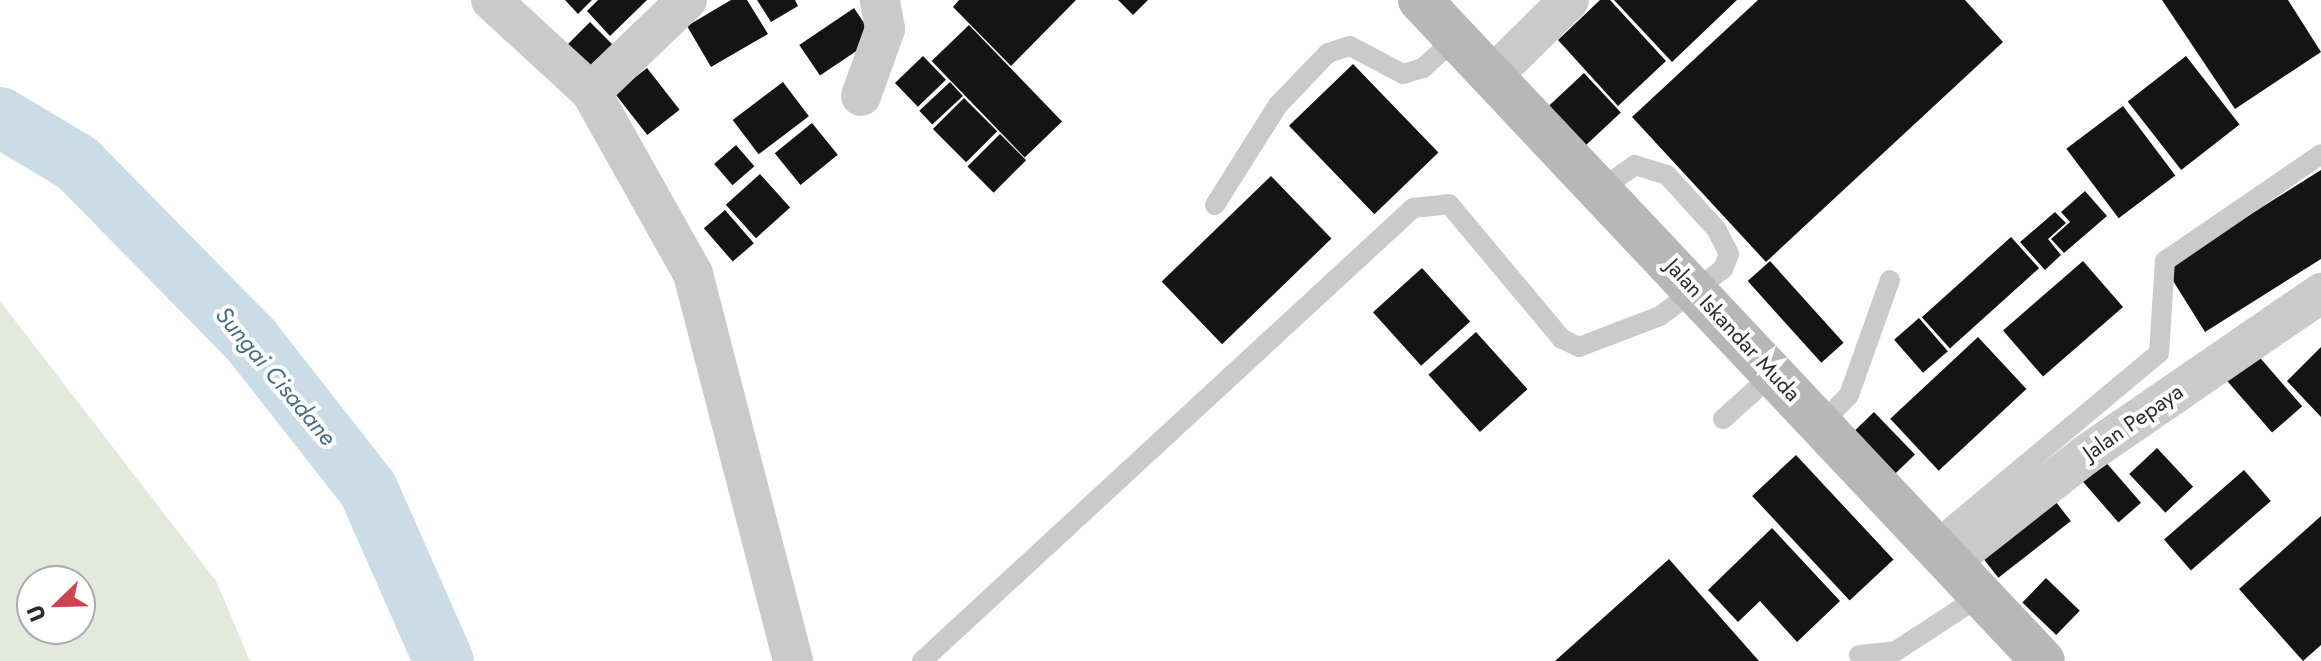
<!DOCTYPE html>
<style>
body{margin:0}
#map{position:relative;width:2321px;height:661px;overflow:hidden;background:#fff;font-family:Jost,sans-serif}
div>[style]{position:absolute}
.green>*{inset:0;background:#e3e9dc}
.river>*{height:60px;margin:-30px;padding:0 30px;transform-origin:30px;border-radius:30px;background:#cadce6}
.building>*{inset:0;background:#141414;transform-origin:0 0}
.lane>*{height:20px;margin:-10px;padding:0 10px;transform-origin:10px;border-radius:10px;background:#cacaca}
.street>*{height:40px;margin:-20px;padding:0 20px;transform-origin:20px;border-radius:20px;background:#cacaca}
.secondary>*{height:44px;margin:-22px;padding:0 22px;transform-origin:22px;border-radius:22px;background:#b7b7b7}
span{translate:-50% -50%;white-space:nowrap;text-align:center;line-height:1.15;-webkit-text-stroke:8px #fff;paint-order:stroke}
.street-label{font-size:22px;color:#2d2d2d}
.water-label{font-size:24px;color:#456e84;font-style:italic}
.north{position:absolute;left:16px;top:565px;width:80px;height:80px;box-sizing:border-box;background:#fff;border:2px solid #ababab;border-radius:50%;rotate:247deg;font-size:22px;font-weight:700;line-height:32px;text-align:center;color:#2d2d2d}
.north::after{content:'';display:block;margin:auto;width:28px;height:36px;background:#cf4351;clip-path:polygon(50% 0,100% 100%,50% 72%,0 100%)}
</style>
<div id="map">
<div class="green">
<div style="clip-path:polygon(evenodd,0 301px,216px 581px,250px 661px,0 661px,0 301px,32px 581px,80px 581px,80px 629px,32px 629px,32px 581px)"></div>
</div>
<div class="river">
<div style="left:0;top:117px;width:90px;rotate:30.9deg"></div>
<div style="left:77px;top:163px;width:248px;rotate:45.5deg"></div>
<div style="left:251px;top:340px;width:189px;rotate:51.9deg"></div>
<div style="left:368px;top:489px;width:188px;rotate:66.2deg"></div>
</div>
<div class="building">
<div style="clip-path:polygon(565px 0,592px 0,578px 14px)"></div>
<div style="clip-path:polygon(598px 0,647px 0,610px 36px,587px 11px)"></div>
<div style="clip-path:polygon(731px 0,747px 0,768px 34px,711px 67px,687px 26px)"></div>
<div style="clip-path:polygon(757px 0,795px 0,798px 6px,771px 22px)"></div>
<div style="clip-path:polygon(959px 0,1076px 0,1011px 66px,953px 7px)"></div>
<div style="clip-path:polygon(1118px 0,1148px 0,1133px 15px)"></div>
<div style="clip-path:polygon(1600px 0,1610px 0,1666px 61px,1618px 106px,1558px 40px)"></div>
<div style="clip-path:polygon(1614px 0,1737px 0,1672px 62px)"></div>
<div style="clip-path:polygon(1758px 0,1965px 0,2003px 42px,1766px 262px,1632px 117px)"></div>
<div style="clip-path:polygon(2162px 0,2288px 0,2321px 52px,2235px 109px)"></div>
<div style="left:854px;top:8px;width:37px;height:66px;rotate:56deg"></div>
<div style="left:590px;top:22px;width:42px;height:43px;rotate:45deg"></div>
<div style="left:969px;top:25px;width:134px;height:52px;rotate:46deg"></div>
<div style="left:923px;top:56px;width:33px;height:39px;rotate:46deg"></div>
<div style="left:2186px;top:56px;width:87px;height:74px;rotate:52deg"></div>
<div style="left:1353px;top:64px;width:123px;height:89px;rotate:46deg"></div>
<div style="left:647px;top:68px;width:53px;height:41px;rotate:52deg"></div>
<div style="left:1584px;top:73px;width:54px;height:49px;rotate:47deg"></div>
<div style="left:783px;top:82px;width:43px;height:63px;rotate:53deg"></div>
<div style="left:950px;top:82px;width:19px;height:42px;rotate:47deg"></div>
<div style="left:964px;top:98px;width:47px;height:44px;rotate:45deg"></div>
<div style="left:2123px;top:106px;width:87px;height:71px;rotate:53deg"></div>
<div style="left:812px;top:123px;width:41px;height:48px;rotate:51deg"></div>
<div style="left:1000px;top:134px;width:37px;height:46px;rotate:45deg"></div>
<div style="left:736px;top:145px;width:28px;height:29px;rotate:49deg"></div>
<div style="clip-path:polygon(2321px 170px,2321px 259px,2205px 332px,2165px 268px)"></div>
<div style="left:760px;top:174px;width:45px;height:46px;rotate:48deg"></div>
<div style="left:1271px;top:176px;width:87px;height:152px;rotate:46deg"></div>
<div style="clip-path:polygon(2085px 191px,2107px 216px,2064px 253px,2051px 239px,2070px 222px,2061px 212px)"></div>
<div style="left:725px;top:210px;width:44px;height:28px;rotate:49deg"></div>
<div style="clip-path:polygon(2055px 212px,2066px 223px,2048px 239px,2061px 255px,2045px 270px,2020px 242px)"></div>
<div style="left:2011px;top:237px;width:42px;height:120px;rotate:48deg"></div>
<div style="left:1770px;top:261px;width:110px;height:30px;rotate:48deg"></div>
<div style="left:2083px;top:261px;width:61px;height:106px;rotate:49deg"></div>
<div style="left:1422px;top:268px;width:72px;height:66px;rotate:48deg"></div>
<div style="left:1919px;top:318px;width:44px;height:33px;rotate:49deg"></div>
<div style="left:1476px;top:332px;width:77px;height:64px;rotate:48deg"></div>
<div style="left:1978px;top:337px;width:71px;height:120px;rotate:47deg"></div>
<div style="clip-path:polygon(2321px 347px,2321px 417px,2287px 381px)"></div>
<div style="left:2255px;top:352px;width:72px;height:40px;rotate:49deg"></div>
<div style="left:1874px;top:412px;width:59px;height:37px;rotate:46deg"></div>
<div style="left:2157px;top:448px;width:53px;height:38px;rotate:47deg"></div>
<div style="left:1796px;top:455px;width:143px;height:60px;rotate:47deg"></div>
<div style="left:2103px;top:459px;width:58px;height:30px;rotate:49deg"></div>
<div style="left:2244px;top:470px;width:41px;height:106px;rotate:49deg"></div>
<div style="left:2045px;top:488px;width:42px;height:92px;rotate:52deg"></div>
<div style="clip-path:polygon(2321px 516px,2321px 645px,2303px 661px,2239px 589px)"></div>
<div style="clip-path:polygon(1772px 528px,1840px 601px,1797px 642px,1760px 601px,1738px 622px,1708px 590px)"></div>
<div style="clip-path:polygon(1669px 559px,1759px 661px,1555px 661px)"></div>
<div style="left:2046px;top:578px;width:47px;height:34px;rotate:44deg"></div>
</div>
<div class="lane">
<div style="left:1215px;top:205px;width:118px;rotate:-57.8deg"></div>
<div style="left:1278px;top:105px;width:72px;rotate:-46.1deg"></div>
<div style="left:1328px;top:53px;width:23px;rotate:-18deg"></div>
<div style="left:1350px;top:46px;width:60px;rotate:27.8deg"></div>
<div style="left:1403px;top:74px;width:21px;rotate:-17deg"></div>
<div style="left:1423px;top:68px;width:43px;rotate:-42.2deg"></div>
<div style="left:1723px;top:419px;width:69px;rotate:-42deg"></div>
<div style="left:1821px;top:424px;width:40px;rotate:-46deg"></div>
<div style="left:1849px;top:395px;width:122px;rotate:-70.4deg"></div>
<div style="left:1934px;top:541px;width:293px;rotate:-39.9deg"></div>
<div style="left:2159px;top:353px;width:92px;rotate:-86.3deg"></div>
<div style="left:2165px;top:261px;width:189px;rotate:-34.4deg"></div>
<div style="left:1859px;top:655px;width:37px;rotate:-6deg"></div>
<div style="left:1896px;top:651px;width:103px;rotate:-33.1deg"></div>
<div style="left:922px;top:661px;width:668px;rotate:-42.69deg"></div>
<div style="left:1413px;top:208px;width:36px;rotate:-6deg"></div>
<div style="left:1449px;top:204px;width:176px;rotate:50.1deg"></div>
<div style="left:1562px;top:339px;width:19px;rotate:25deg"></div>
<div style="left:1579px;top:347px;width:87px;rotate:-20.9deg"></div>
<div style="left:1660px;top:316px;width:79px;rotate:-36.7deg"></div>
<div style="left:1723px;top:269px;width:16px;rotate:-68deg"></div>
<div style="left:1729px;top:254px;width:27px;rotate:-117deg"></div>
<div style="left:1717px;top:230px;width:74px;rotate:-132.3deg"></div>
<div style="left:1667px;top:175px;width:34px;rotate:-163deg"></div>
<div style="left:1635px;top:165px;width:43px;rotate:144.5deg"></div>
</div>
<div class="street">
<div style="left:491px;top:0;width:136px;rotate:42.6deg"></div>
<div style="left:591px;top:92px;width:209px;rotate:60.7deg"></div>
<div style="left:693px;top:274px;width:400px;rotate:75.5deg"></div>
<div style="left:1492px;top:76px;width:108px;rotate:-44.6deg"></div>
<div style="left:591px;top:92px;width:133px;rotate:-43.8deg"></div>
<div style="left:861px;top:96px;width:71px;rotate:-70.3deg"></div>
<div style="left:885px;top:29px;width:29px;rotate:-100deg"></div>
<div style="left:1952px;top:560px;width:168px;rotate:-38.2deg"></div>
<div style="left:2084px;top:456px;width:288px;rotate:-34.5deg"></div>
</div>
<div class="secondary">
<div style="left:1420px;top:0;width:908px;rotate:46.7deg"></div>
</div>
<div class="street-label">
<span style="left:1733px;top:330px;rotate:47deg">Jalan Iskandar Muda</span>
<span style="left:2133px;top:422px;rotate:-35deg">Jalan Pepaya</span>
</div>
<div class="water-label">
<span style="left:276px;top:376px;rotate:50deg">Sungai Cisadane</span>
</div>
<div class="north">U</div>
</div>
